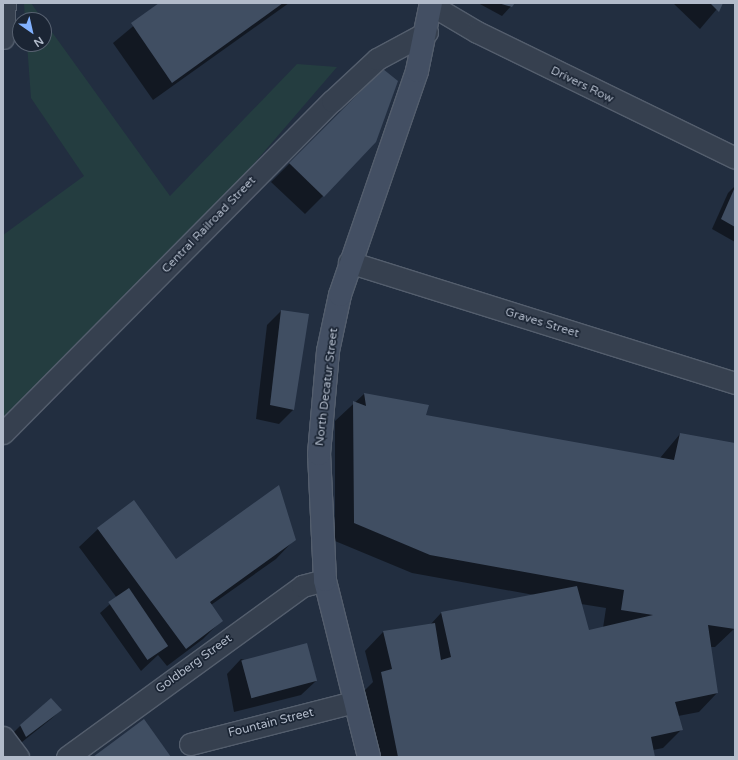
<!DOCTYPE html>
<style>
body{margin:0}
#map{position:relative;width:738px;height:760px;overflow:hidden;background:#222e40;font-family:"Varela Round",sans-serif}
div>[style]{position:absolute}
.green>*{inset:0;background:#243d40}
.shadow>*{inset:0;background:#0007}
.building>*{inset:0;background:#404e62;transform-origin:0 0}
.roads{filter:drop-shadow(1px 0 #545e6d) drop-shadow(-1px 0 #545e6d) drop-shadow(0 1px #545e6d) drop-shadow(0 -1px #545e6d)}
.street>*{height:21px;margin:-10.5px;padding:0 10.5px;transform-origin:10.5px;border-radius:10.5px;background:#36404f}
.secondary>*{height:22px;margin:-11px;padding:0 11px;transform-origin:11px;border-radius:11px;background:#434f63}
span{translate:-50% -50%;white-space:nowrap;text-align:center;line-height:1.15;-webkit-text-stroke:3.5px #1b2534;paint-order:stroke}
.street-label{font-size:12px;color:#b2bbca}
.frame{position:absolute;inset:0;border:4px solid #b2bbca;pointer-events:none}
.north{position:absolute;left:12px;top:12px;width:40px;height:40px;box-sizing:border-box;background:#1b2534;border:1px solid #576170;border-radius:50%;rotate:146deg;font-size:11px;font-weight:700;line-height:16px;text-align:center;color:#b2bbca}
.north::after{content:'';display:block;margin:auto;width:14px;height:18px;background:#82b2ff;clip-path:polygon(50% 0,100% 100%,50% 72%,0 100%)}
</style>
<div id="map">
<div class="green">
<div style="clip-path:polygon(24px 3px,31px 3px,43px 20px,25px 20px)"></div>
<div style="clip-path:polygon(44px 21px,170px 196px,297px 64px,337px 67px,238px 182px,3px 426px,3px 235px,84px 176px,31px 98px,27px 44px,44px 44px)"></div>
</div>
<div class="shadow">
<div style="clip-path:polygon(161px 3px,289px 3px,153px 100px,113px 43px)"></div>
<div style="clip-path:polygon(478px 3px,514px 3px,502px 16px)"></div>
<div style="clip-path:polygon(673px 3px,722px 3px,700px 29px)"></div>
<div style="clip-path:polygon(383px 70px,323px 196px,305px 214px,271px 182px)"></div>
<div style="clip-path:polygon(735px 186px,735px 242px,712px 229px,728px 193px)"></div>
<div style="clip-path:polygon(281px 311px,293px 410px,279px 424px,256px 419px,267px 325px)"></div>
<div style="clip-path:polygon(evenodd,364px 394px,424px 416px,660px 458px,680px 434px,735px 444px,734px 629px,715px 647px,710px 647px,717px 693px,699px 712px,678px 716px,681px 730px,663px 748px,653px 750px,654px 757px,376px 757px,363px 692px,373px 682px,365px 651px,383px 632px,430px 625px,441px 613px,534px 595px,412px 573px,335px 541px,335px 421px,364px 394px,581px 604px,606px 608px,603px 628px,588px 631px,581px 604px)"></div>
<div style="clip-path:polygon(98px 529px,176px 561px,294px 540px,276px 559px,211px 605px,221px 621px,203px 639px,167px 666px,158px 655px,141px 671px,100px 613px,117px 598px,79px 547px)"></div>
<div style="clip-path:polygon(241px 659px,316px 681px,301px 695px,234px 712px,227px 674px)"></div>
<div style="clip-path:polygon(61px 710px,51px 719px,17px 746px,11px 735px,20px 726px)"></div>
</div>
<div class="building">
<div style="clip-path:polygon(159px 3px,283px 3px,172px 83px,131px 23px)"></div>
<div style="clip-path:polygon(498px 3px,515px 3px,512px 7px)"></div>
<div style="clip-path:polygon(710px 3px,723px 3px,719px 12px)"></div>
<div style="clip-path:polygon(383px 69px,398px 81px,376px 142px,324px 197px,289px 163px)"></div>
<div style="clip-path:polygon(735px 187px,735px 227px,721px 219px)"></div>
<div style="clip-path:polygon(281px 310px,309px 314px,294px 410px,270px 405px)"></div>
<div style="clip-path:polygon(364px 393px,429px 405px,426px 415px,674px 460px,680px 433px,735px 443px,735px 629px,708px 625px,718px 693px,675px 702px,683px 730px,651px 737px,655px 757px,398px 757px,381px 672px,392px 669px,383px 631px,435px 623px,441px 660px,451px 657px,441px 612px,577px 586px,589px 630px,653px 615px,621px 610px,624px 590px,430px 555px,354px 523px,353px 401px,366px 406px)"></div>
<div style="clip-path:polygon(279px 485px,296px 540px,210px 602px,223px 621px,186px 649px,97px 528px,134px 500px,176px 559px)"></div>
<div style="left:129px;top:588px;width:70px;height:25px;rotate:56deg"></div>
<div style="left:307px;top:643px;width:39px;height:68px;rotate:75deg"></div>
<div style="clip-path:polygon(51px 698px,62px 710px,26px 737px,20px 725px)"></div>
<div style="clip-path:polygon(144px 719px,171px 757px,93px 757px)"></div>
</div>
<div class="roads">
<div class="street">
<div style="left:435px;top:3px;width:4px;rotate:124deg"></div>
<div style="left:433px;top:6px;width:51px;rotate:30.6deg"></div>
<div style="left:477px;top:32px;width:287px;rotate:26deg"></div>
<div style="left:3px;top:38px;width:35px;rotate:-87deg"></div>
<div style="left:349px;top:262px;width:405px;rotate:17.4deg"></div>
<div style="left:3px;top:433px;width:467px;rotate:-45.3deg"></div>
<div style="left:332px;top:101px;width:62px;rotate:-43deg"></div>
<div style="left:377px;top:59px;width:57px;rotate:-28.4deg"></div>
<div style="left:3px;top:737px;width:25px;rotate:53deg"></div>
<div style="left:190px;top:744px;width:168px;rotate:-14.4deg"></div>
<div style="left:67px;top:757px;width:291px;rotate:-36deg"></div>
<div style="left:302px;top:586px;width:24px;rotate:-15deg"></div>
</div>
<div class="secondary">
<div style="left:369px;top:757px;width:182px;rotate:-104deg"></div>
<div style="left:325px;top:580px;width:126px;rotate:-92.7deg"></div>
<div style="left:319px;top:454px;width:103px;rotate:-85deg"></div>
<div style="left:328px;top:351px;width:57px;rotate:-77.9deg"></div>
<div style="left:340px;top:295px;width:237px;rotate:-71deg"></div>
<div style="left:417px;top:71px;width:69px;rotate:-78.4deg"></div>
</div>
</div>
<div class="street-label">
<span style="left:582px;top:85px;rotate:26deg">Drivers Row</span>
<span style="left:209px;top:225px;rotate:-46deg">Central Railroad Street</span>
<span style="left:542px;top:323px;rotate:17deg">Graves Street</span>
<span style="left:327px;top:387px;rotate:-83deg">North Decatur Street</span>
<span style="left:194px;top:664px;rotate:-36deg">Goldberg Street</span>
<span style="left:271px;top:723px;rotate:-14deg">Fountain Street</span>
</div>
<div class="frame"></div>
<div class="north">N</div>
</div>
